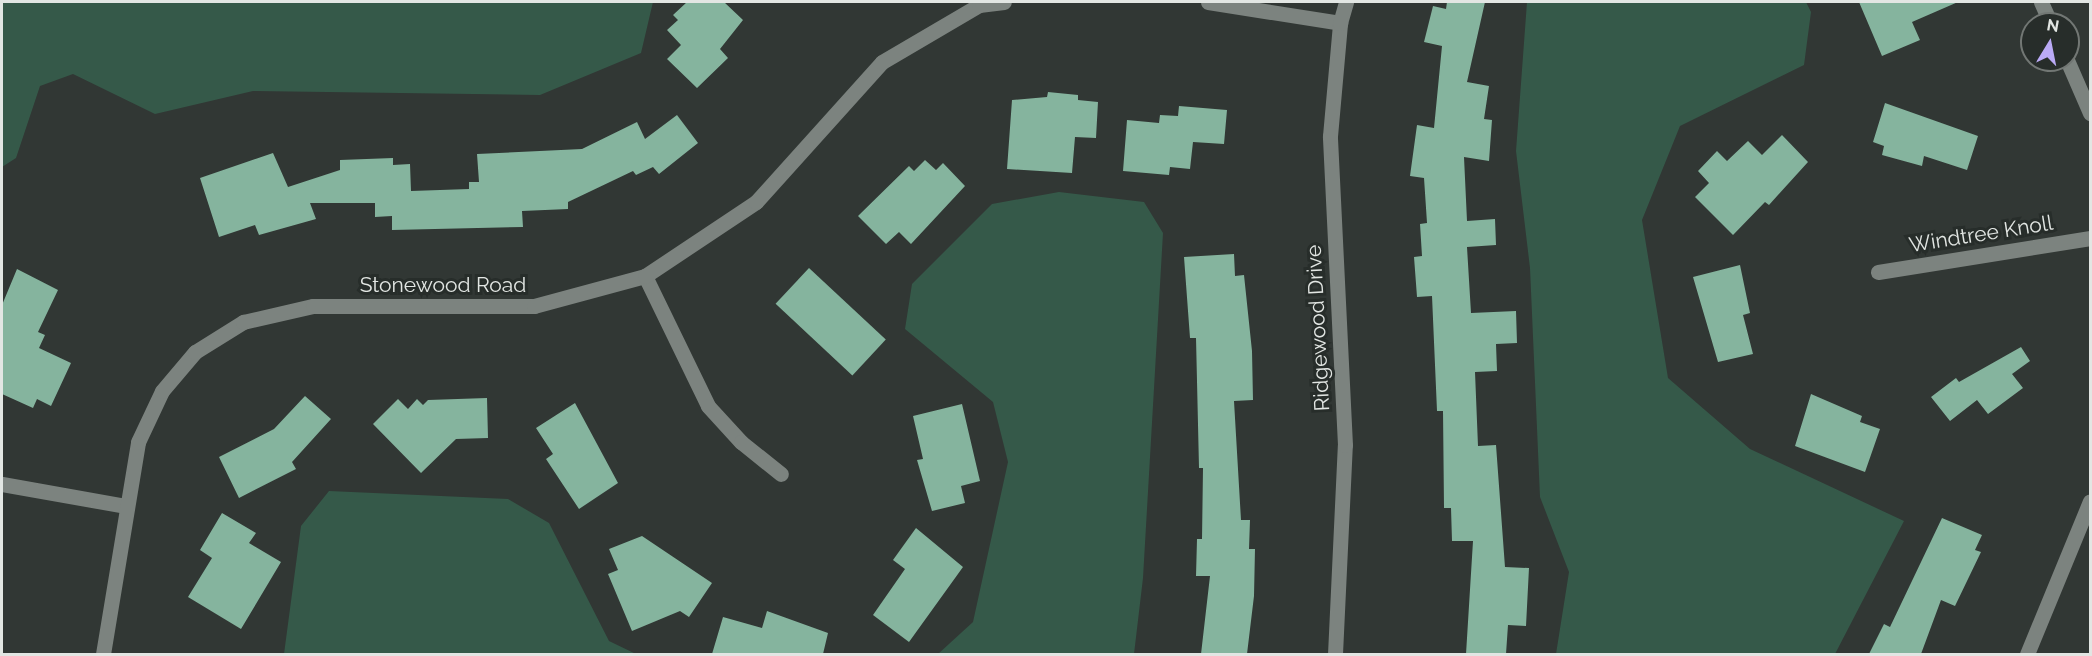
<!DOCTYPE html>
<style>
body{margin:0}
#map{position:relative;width:2092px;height:656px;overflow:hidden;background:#313734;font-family:Raleway,sans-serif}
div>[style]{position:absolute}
.green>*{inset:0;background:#355949}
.building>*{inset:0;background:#85b49e;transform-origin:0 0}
.street>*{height:15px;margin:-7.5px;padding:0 7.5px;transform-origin:7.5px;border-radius:7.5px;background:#7c837f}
span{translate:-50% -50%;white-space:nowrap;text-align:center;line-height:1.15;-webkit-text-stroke:6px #272d2a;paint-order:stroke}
.street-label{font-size:21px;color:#e2e6e3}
.frame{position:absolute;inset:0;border:3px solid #e2e6e3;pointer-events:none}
.north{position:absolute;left:2020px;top:12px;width:60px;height:60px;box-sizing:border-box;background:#272d2a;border:2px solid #727774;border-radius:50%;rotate:10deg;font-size:16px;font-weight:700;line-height:24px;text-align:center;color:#e2e6e3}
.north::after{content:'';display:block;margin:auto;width:21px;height:27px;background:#baaaf6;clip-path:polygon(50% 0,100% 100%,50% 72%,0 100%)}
</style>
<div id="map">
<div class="green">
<div style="clip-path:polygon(2px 2px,653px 2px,641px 53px,540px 95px,253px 91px,155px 114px,73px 74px,40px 86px,16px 158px,2px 167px)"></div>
<div style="clip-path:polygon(1527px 2px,1806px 2px,1811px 12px,1804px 65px,1680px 126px,1642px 220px,1668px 378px,1750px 449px,1904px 521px,1835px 654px,1556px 654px,1569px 572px,1540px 497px,1530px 268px,1516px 151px)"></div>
<div style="clip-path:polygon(1059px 192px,1144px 202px,1163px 233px,1143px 578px,1134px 654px,938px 654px,973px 622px,1008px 462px,993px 402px,905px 329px,912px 284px,992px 204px)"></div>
<div style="clip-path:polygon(329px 491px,508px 499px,549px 523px,609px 641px,636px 654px,284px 654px,301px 526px)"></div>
</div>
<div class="building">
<div style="clip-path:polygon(687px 2px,724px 2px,743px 20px,720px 49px,728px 58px,697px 88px,667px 59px,681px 45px,667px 30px,678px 20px,673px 15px)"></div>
<div style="clip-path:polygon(1447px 2px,1485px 2px,1467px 82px,1489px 86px,1484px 119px,1492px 120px,1489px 161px,1464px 157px,1467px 221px,1495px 219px,1496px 245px,1467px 247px,1471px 313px,1516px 311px,1517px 343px,1496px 344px,1497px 371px,1475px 372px,1478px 446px,1496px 445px,1505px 567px,1529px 568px,1526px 626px,1508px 625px,1506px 654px,1466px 654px,1473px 541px,1452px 541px,1451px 508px,1444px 508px,1443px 411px,1437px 411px,1432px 296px,1417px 297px,1414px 257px,1422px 256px,1420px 224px,1427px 223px,1424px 178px,1410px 176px,1417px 125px,1434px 128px,1442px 46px,1424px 42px,1433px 6px,1446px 9px)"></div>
<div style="clip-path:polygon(1859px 2px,1958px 2px,1912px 22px,1920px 40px,1882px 56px)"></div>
<div style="clip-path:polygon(1048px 92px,1078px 95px,1078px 100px,1098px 102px,1096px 138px,1075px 137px,1072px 173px,1007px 169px,1012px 100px,1047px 97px)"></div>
<div style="clip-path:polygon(1885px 103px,1978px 136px,1967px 170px,1924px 156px,1922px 166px,1882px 155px,1884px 146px,1873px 142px)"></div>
<div style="clip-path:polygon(1179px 106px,1227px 110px,1224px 144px,1193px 142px,1190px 169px,1170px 167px,1169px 175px,1123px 171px,1127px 120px,1159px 123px,1160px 115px,1178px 116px)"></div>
<div style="clip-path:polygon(677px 115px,698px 143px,659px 174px,653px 167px,636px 175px,633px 171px,568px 202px,568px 209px,522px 211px,523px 227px,392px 230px,392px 216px,375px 217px,375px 203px,310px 203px,316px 219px,259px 235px,255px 225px,219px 237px,200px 178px,273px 153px,288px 187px,340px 170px,340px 160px,393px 158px,393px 165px,410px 164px,411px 191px,469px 189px,469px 182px,479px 182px,477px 154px,582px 149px,637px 122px,645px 139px)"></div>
<div style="clip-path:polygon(1782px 135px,1808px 162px,1769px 205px,1765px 202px,1733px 235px,1695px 197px,1709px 183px,1698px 171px,1717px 151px,1727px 161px,1748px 141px,1762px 155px)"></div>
<div style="clip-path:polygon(925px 160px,936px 170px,943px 163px,965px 186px,911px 244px,899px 232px,886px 244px,858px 216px,909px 166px,914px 171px)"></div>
<div style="clip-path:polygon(1234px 254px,1235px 276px,1244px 275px,1252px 351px,1253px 400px,1234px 401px,1241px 520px,1250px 520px,1249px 549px,1255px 549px,1254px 596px,1247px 654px,1201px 654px,1210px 576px,1196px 576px,1197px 539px,1202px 539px,1203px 468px,1199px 468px,1196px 338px,1190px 338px,1184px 257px)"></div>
<div style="clip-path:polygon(1740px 265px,1750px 313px,1743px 315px,1753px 354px,1718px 362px,1693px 277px)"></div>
<div style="left:809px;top:268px;width:105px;height:49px;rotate:43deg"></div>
<div style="clip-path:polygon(17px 269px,58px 290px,38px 332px,45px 335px,39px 348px,71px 363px,51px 406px,37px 399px,33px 408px,2px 394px,2px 305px)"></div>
<div style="clip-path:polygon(2021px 347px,2030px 361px,2012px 374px,2023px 388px,1988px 414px,1977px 400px,1950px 421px,1931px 397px,1956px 378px,1959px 382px)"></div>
<div style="clip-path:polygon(1811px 394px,1862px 416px,1860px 422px,1880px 429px,1865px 472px,1795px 446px)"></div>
<div style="clip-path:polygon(305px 396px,331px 419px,292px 462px,296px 469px,239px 498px,219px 457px,274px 429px)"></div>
<div style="clip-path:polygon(487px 398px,488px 438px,456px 439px,421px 473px,373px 424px,398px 399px,408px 409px,417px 399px,423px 405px,428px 400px)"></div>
<div style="clip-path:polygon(575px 403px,618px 483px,579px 509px,546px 459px,553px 454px,536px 428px)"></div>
<div style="clip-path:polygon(962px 404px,980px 481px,961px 486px,965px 503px,932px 511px,917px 460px,923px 459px,913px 416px)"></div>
<div style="clip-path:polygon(222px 513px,256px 533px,249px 543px,281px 562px,241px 629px,188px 597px,212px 558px,200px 550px)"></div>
<div style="clip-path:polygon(1942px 518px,1982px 535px,1975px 550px,1981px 552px,1955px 606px,1941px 600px,1921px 654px,1869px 654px,1884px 624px,1890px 627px)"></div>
<div style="clip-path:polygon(916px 528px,963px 567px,909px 642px,873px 615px,905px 569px,893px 560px)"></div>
<div style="clip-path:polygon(642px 536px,712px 583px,689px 617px,680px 611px,632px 631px,608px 574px,618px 570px,609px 549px)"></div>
<div style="clip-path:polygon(767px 611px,828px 633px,823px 654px,712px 654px,723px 617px,762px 628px)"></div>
</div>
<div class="street">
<div style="left:1208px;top:2px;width:134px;rotate:9deg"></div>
<div style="left:2041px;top:2px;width:24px;rotate:66deg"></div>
<div style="left:2067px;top:60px;width:58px;rotate:66.5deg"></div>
<div style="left:1878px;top:272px;width:215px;rotate:-9.1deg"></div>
<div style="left:645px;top:276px;width:144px;rotate:64.1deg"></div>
<div style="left:708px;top:406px;width:49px;rotate:47.5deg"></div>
<div style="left:741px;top:442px;width:51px;rotate:38.7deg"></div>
<div style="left:2px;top:484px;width:125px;rotate:10.1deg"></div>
<div style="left:103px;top:654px;width:215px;rotate:-80.6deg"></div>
<div style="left:138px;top:442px;width:56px;rotate:-64.8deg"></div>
<div style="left:162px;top:391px;width:51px;rotate:-49.8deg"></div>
<div style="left:195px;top:352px;width:57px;rotate:-32deg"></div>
<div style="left:243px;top:322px;width:72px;rotate:-12.9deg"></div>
<div style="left:313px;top:306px;width:221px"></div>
<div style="left:534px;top:306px;width:115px;rotate:-15.1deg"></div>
<div style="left:645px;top:276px;width:133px;rotate:-33.7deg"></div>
<div style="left:756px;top:202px;width:188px;rotate:-48deg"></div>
<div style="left:882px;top:62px;width:113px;rotate:-30.4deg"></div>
<div style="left:979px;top:5px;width:25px;rotate:-7deg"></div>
<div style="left:1335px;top:654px;width:209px;rotate:-87.3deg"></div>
<div style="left:1345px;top:445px;width:309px;rotate:-92.8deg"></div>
<div style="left:1330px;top:136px;width:113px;rotate:-84.9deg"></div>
<div style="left:1340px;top:23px;width:22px;rotate:-74deg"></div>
<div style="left:2027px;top:654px;width:165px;rotate:-67.6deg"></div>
</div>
<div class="street-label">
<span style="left:1981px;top:234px;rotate:-9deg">Windtree Knoll</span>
<span style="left:443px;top:285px">Stonewood Road</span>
<span style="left:1318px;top:328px;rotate:-93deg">Ridgewood Drive</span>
</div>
<div class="frame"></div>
<div class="north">N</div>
</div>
